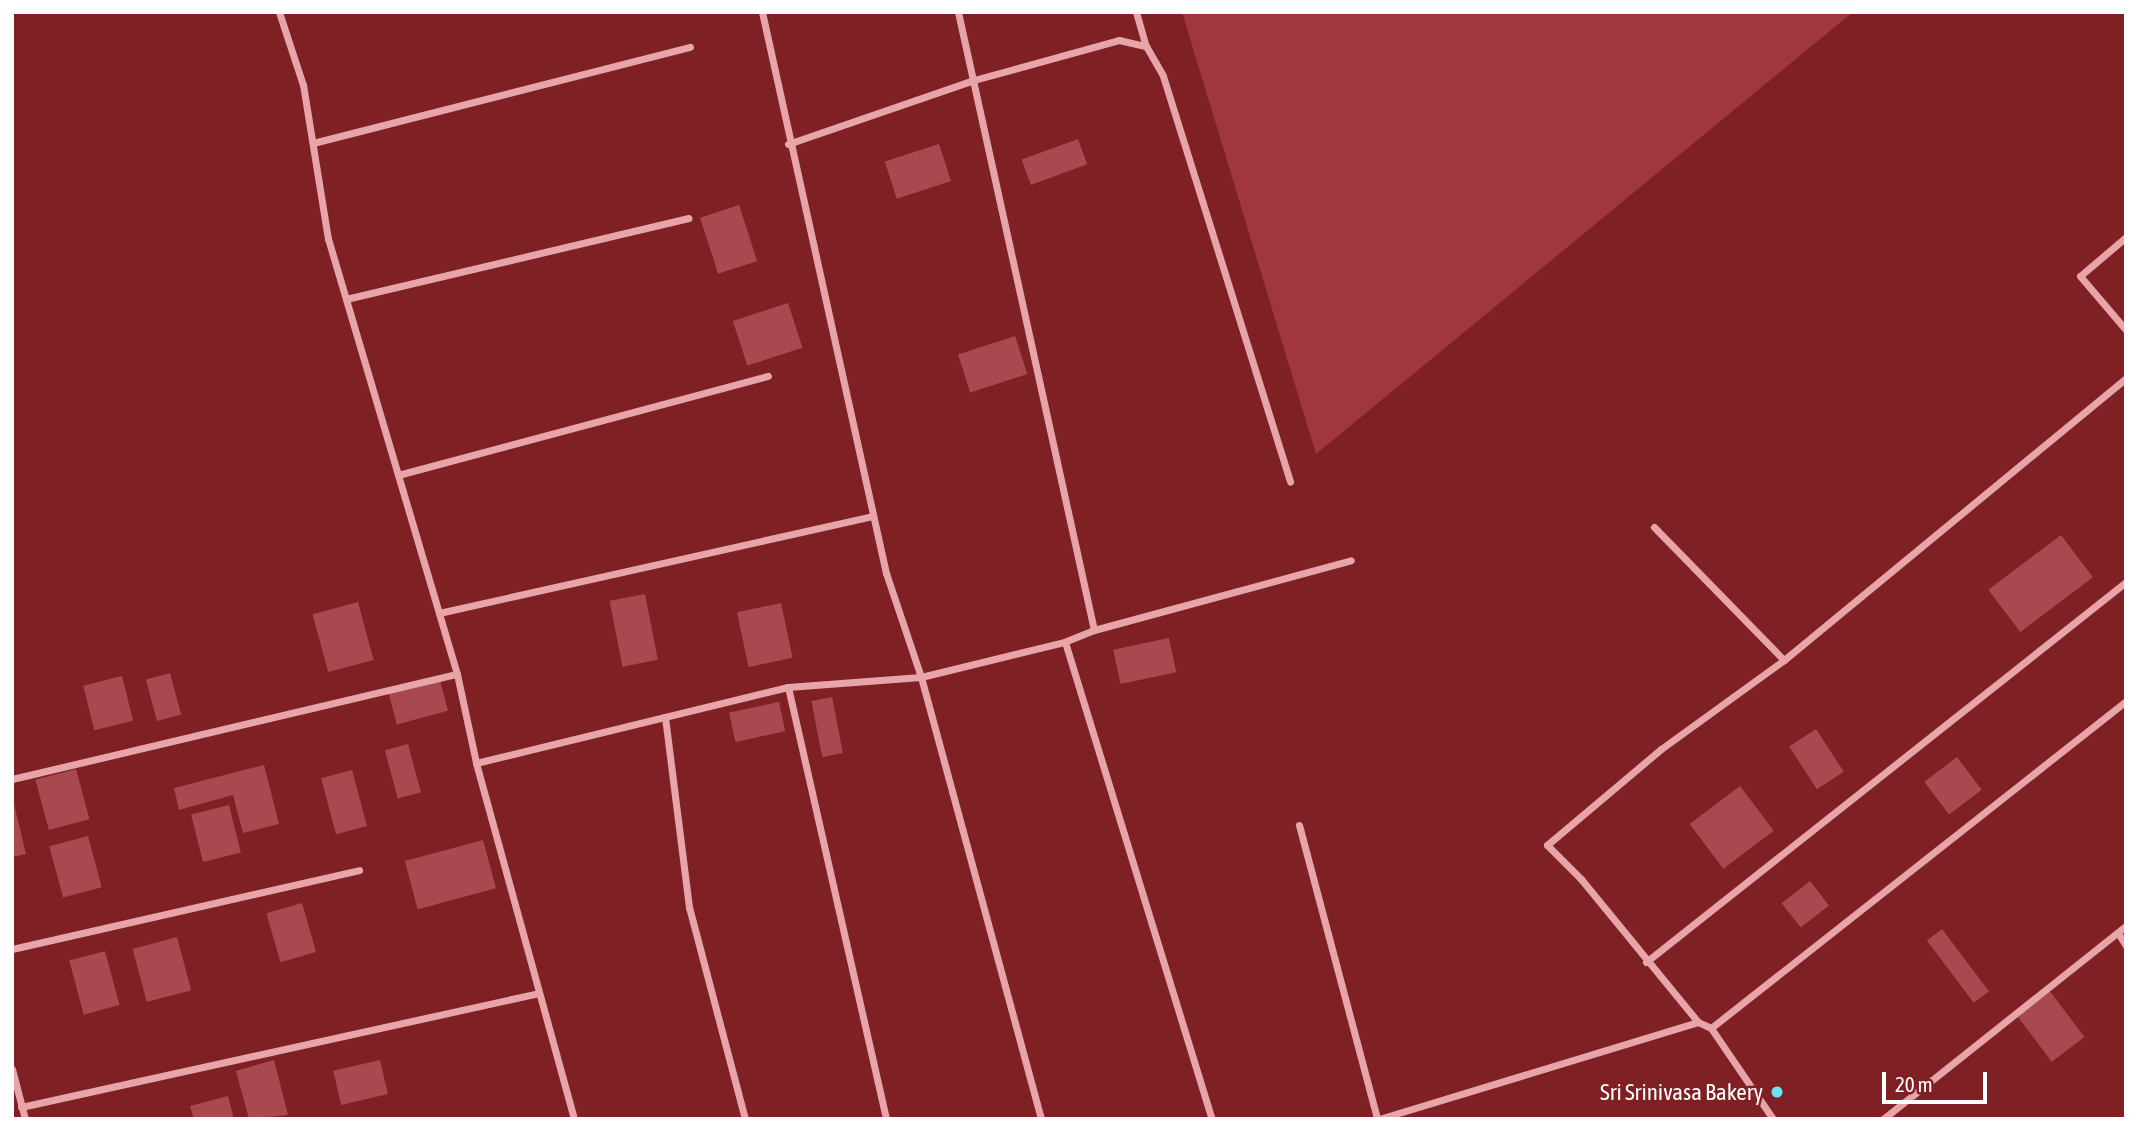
<!DOCTYPE html>
<style>
body{margin:0}
#map{position:relative;width:2138px;height:1131px;overflow:hidden;background:#7f2025;font-family:"Asap Condensed",sans-serif}
div>[style]{position:absolute}
.green>*{inset:0;background:#9f373d}
.building>*{inset:0;background:#a8494f;transform-origin:0 0}
.street>*{height:7px;margin:-3.5px;padding:0 3.5px;transform-origin:3.5px;border-radius:3.5px;background:#e7a5a9}
.dots>*{width:19px;height:19px;translate:-50% -50%;box-sizing:border-box;border:4px solid #7f2025;border-radius:50%}
span{translate:-50% -50%;white-space:nowrap;text-align:center;line-height:1.15;-webkit-text-stroke:5px #7f2025;paint-order:stroke}
.poi-label{font-size:23px;color:#fff}
.right{translate:-100% -50%;text-align:right}
.frame{position:absolute;inset:0;border:14px solid #fff;pointer-events:none}
.scale{position:absolute;left:1882px;top:1072px;width:105px;height:32px;box-sizing:border-box;border:4px solid #fff;border-top:0;padding-left:9px;font-size:21px;line-height:24px;white-space:nowrap;color:#fff;-webkit-text-stroke:5px #7f2025;paint-order:stroke}
</style>
<div id="map">
<div class="green">
<div style="clip-path:polygon(1182px 12px,1853px 12px,1316px 454px)"></div>
</div>
<div class="building">
<div style="left:1078px;top:139px;width:27px;height:60px;rotate:70deg"></div>
<div style="left:939px;top:144px;width:39px;height:57px;rotate:72deg"></div>
<div style="left:739px;top:205px;width:59px;height:41px;rotate:72deg"></div>
<div style="left:788px;top:303px;width:47px;height:58px;rotate:72deg"></div>
<div style="left:1015px;top:336px;width:40px;height:60px;rotate:72deg"></div>
<div style="left:2061px;top:535px;width:53px;height:91px;rotate:53deg"></div>
<div style="left:645px;top:594px;width:67px;height:36px;rotate:79deg"></div>
<div style="left:358px;top:602px;width:60px;height:47px;rotate:75deg"></div>
<div style="left:781px;top:603px;width:56px;height:45px;rotate:78deg"></div>
<div style="left:1169px;top:638px;width:35px;height:57px;rotate:78deg"></div>
<div style="left:170px;top:673px;width:43px;height:25px;rotate:75deg"></div>
<div style="left:122px;top:676px;width:46px;height:40px;rotate:76deg"></div>
<div style="left:439px;top:677px;width:35px;height:53px;rotate:75deg"></div>
<div style="left:832px;top:697px;width:57px;height:21px;rotate:79deg"></div>
<div style="left:779px;top:702px;width:30px;height:51px;rotate:78deg"></div>
<div style="left:1816px;top:729px;width:51px;height:32px;rotate:57deg"></div>
<div style="left:408px;top:744px;width:50px;height:24px;rotate:75deg"></div>
<div style="left:1957px;top:757px;width:41px;height:41px;rotate:53deg"></div>
<div style="clip-path:polygon(264px 765px,279px 824px,243px 833px,233px 795px,179px 810px,174px 788px)"></div>
<div style="left:76px;top:769px;width:52px;height:42px;rotate:75deg"></div>
<div style="left:352px;top:770px;width:58px;height:32px;rotate:75deg"></div>
<div style="left:1740px;top:786px;width:56px;height:63px;rotate:53deg"></div>
<div style="clip-path:polygon(12px 796px,26px 854px,12px 857px)"></div>
<div style="left:229px;top:805px;width:49px;height:39px;rotate:76deg"></div>
<div style="left:88px;top:836px;width:53px;height:40px;rotate:75deg"></div>
<div style="left:483px;top:840px;width:50px;height:81px;rotate:75deg"></div>
<div style="left:1810px;top:881px;width:31px;height:36px;rotate:52deg"></div>
<div style="left:302px;top:903px;width:51px;height:37px;rotate:74deg"></div>
<div style="left:1942px;top:929px;width:78px;height:19px;rotate:53deg"></div>
<div style="left:177px;top:937px;width:55px;height:46px;rotate:75deg"></div>
<div style="left:105px;top:951px;width:56px;height:37px;rotate:75deg"></div>
<div style="left:2049px;top:990px;width:59px;height:41px;rotate:53deg"></div>
<div style="clip-path:polygon(274px 1060px,288px 1115px,249px 1119px,236px 1071px)"></div>
<div style="left:380px;top:1060px;width:35px;height:48px;rotate:77deg"></div>
<div style="clip-path:polygon(228px 1096px,234px 1119px,194px 1119px,190px 1106px)"></div>
</div>
<div class="street">
<div style="left:762px;top:12px;width:575px;rotate:77.54deg"></div>
<div style="left:886px;top:573px;width:110px;rotate:71.4deg"></div>
<div style="left:921px;top:677px;width:458px;rotate:74.8deg"></div>
<div style="left:958px;top:12px;width:633px;rotate:77.59deg"></div>
<div style="left:1094px;top:630px;width:31px;rotate:158deg"></div>
<div style="left:1136px;top:12px;width:35px;rotate:74deg"></div>
<div style="left:313px;top:143px;width:389px;rotate:-14.3deg"></div>
<div style="left:788px;top:144px;width:197px;rotate:-19deg"></div>
<div style="left:974px;top:80px;width:150px;rotate:-15.4deg"></div>
<div style="left:1119px;top:40px;width:28px;rotate:13deg"></div>
<div style="left:1146px;top:46px;width:34px;rotate:60deg"></div>
<div style="left:1163px;top:76px;width:425px;rotate:72.6deg"></div>
<div style="left:2126px;top:237px;width:60px;rotate:139.7deg"></div>
<div style="left:2080px;top:276px;width:71px;rotate:49.6deg"></div>
<div style="left:346px;top:299px;width:352px;rotate:-13.3deg"></div>
<div style="left:398px;top:475px;width:383px;rotate:-15deg"></div>
<div style="left:1654px;top:527px;width:186px;rotate:45.7deg"></div>
<div style="left:439px;top:613px;width:444px;rotate:-12.6deg"></div>
<div style="left:1094px;top:630px;width:266px;rotate:-15.2deg"></div>
<div style="left:457px;top:674px;width:91px;rotate:77.9deg"></div>
<div style="left:476px;top:763px;width:369px;rotate:74.6deg"></div>
<div style="left:788px;top:687px;width:443px;rotate:77.2deg"></div>
<div style="left:665px;top:717px;width:192px;rotate:82.8deg"></div>
<div style="left:689px;top:907px;width:219px;rotate:75.2deg"></div>
<div style="left:476px;top:763px;width:321px;rotate:-13.7deg"></div>
<div style="left:788px;top:687px;width:133px;rotate:-4.3deg"></div>
<div style="left:921px;top:677px;width:148px;rotate:-13.7deg"></div>
<div style="left:1065px;top:642px;width:499px;rotate:72.9deg"></div>
<div style="left:12px;top:779px;width:457px;rotate:-13.3deg"></div>
<div style="left:457px;top:674px;width:454px;rotate:-106.5deg"></div>
<div style="left:328px;top:239px;width:156px;rotate:-99.2deg"></div>
<div style="left:303px;top:85px;width:77px;rotate:-108.2deg"></div>
<div style="left:1299px;top:825px;width:304px;rotate:75.1deg"></div>
<div style="left:2118px;top:933px;width:15px;rotate:58deg"></div>
<div style="left:12px;top:949px;width:356px;rotate:-12.8deg"></div>
<div style="left:1646px;top:962px;width:612px;rotate:-38.37deg"></div>
<div style="left:1711px;top:1028px;width:528px;rotate:-38.24deg"></div>
<div style="left:12px;top:1069px;width:52px;rotate:75.4deg"></div>
<div style="left:21px;top:1107px;width:530px;rotate:-12.41deg"></div>
<div style="left:1379px;top:1119px;width:333px;rotate:-16.9deg"></div>
<div style="left:1773px;top:1119px;width:110px;rotate:-124.3deg"></div>
<div style="left:1711px;top:1028px;width:14px;rotate:-155deg"></div>
<div style="left:1698px;top:1022px;width:185px;rotate:-129.3deg"></div>
<div style="left:1581px;top:879px;width:48px;rotate:-135deg"></div>
<div style="left:1547px;top:845px;width:149px;rotate:-40.1deg"></div>
<div style="left:1661px;top:749px;width:152px;rotate:-35.9deg"></div>
<div style="left:1784px;top:660px;width:443px;rotate:-39.5deg"></div>
<div style="left:1883px;top:1119px;width:310px;rotate:-38.5deg"></div>
</div>
<div class="dots">
<div style="left:1777px;top:1092px;background:#65e7f5"></div>
</div>
<div class="poi-label">
<span class="right" style="left:1763px;top:1092px">Sri Srinivasa Bakery</span>
</div>
<div class="frame"></div>
<div class="scale">20 m</div>
</div>
